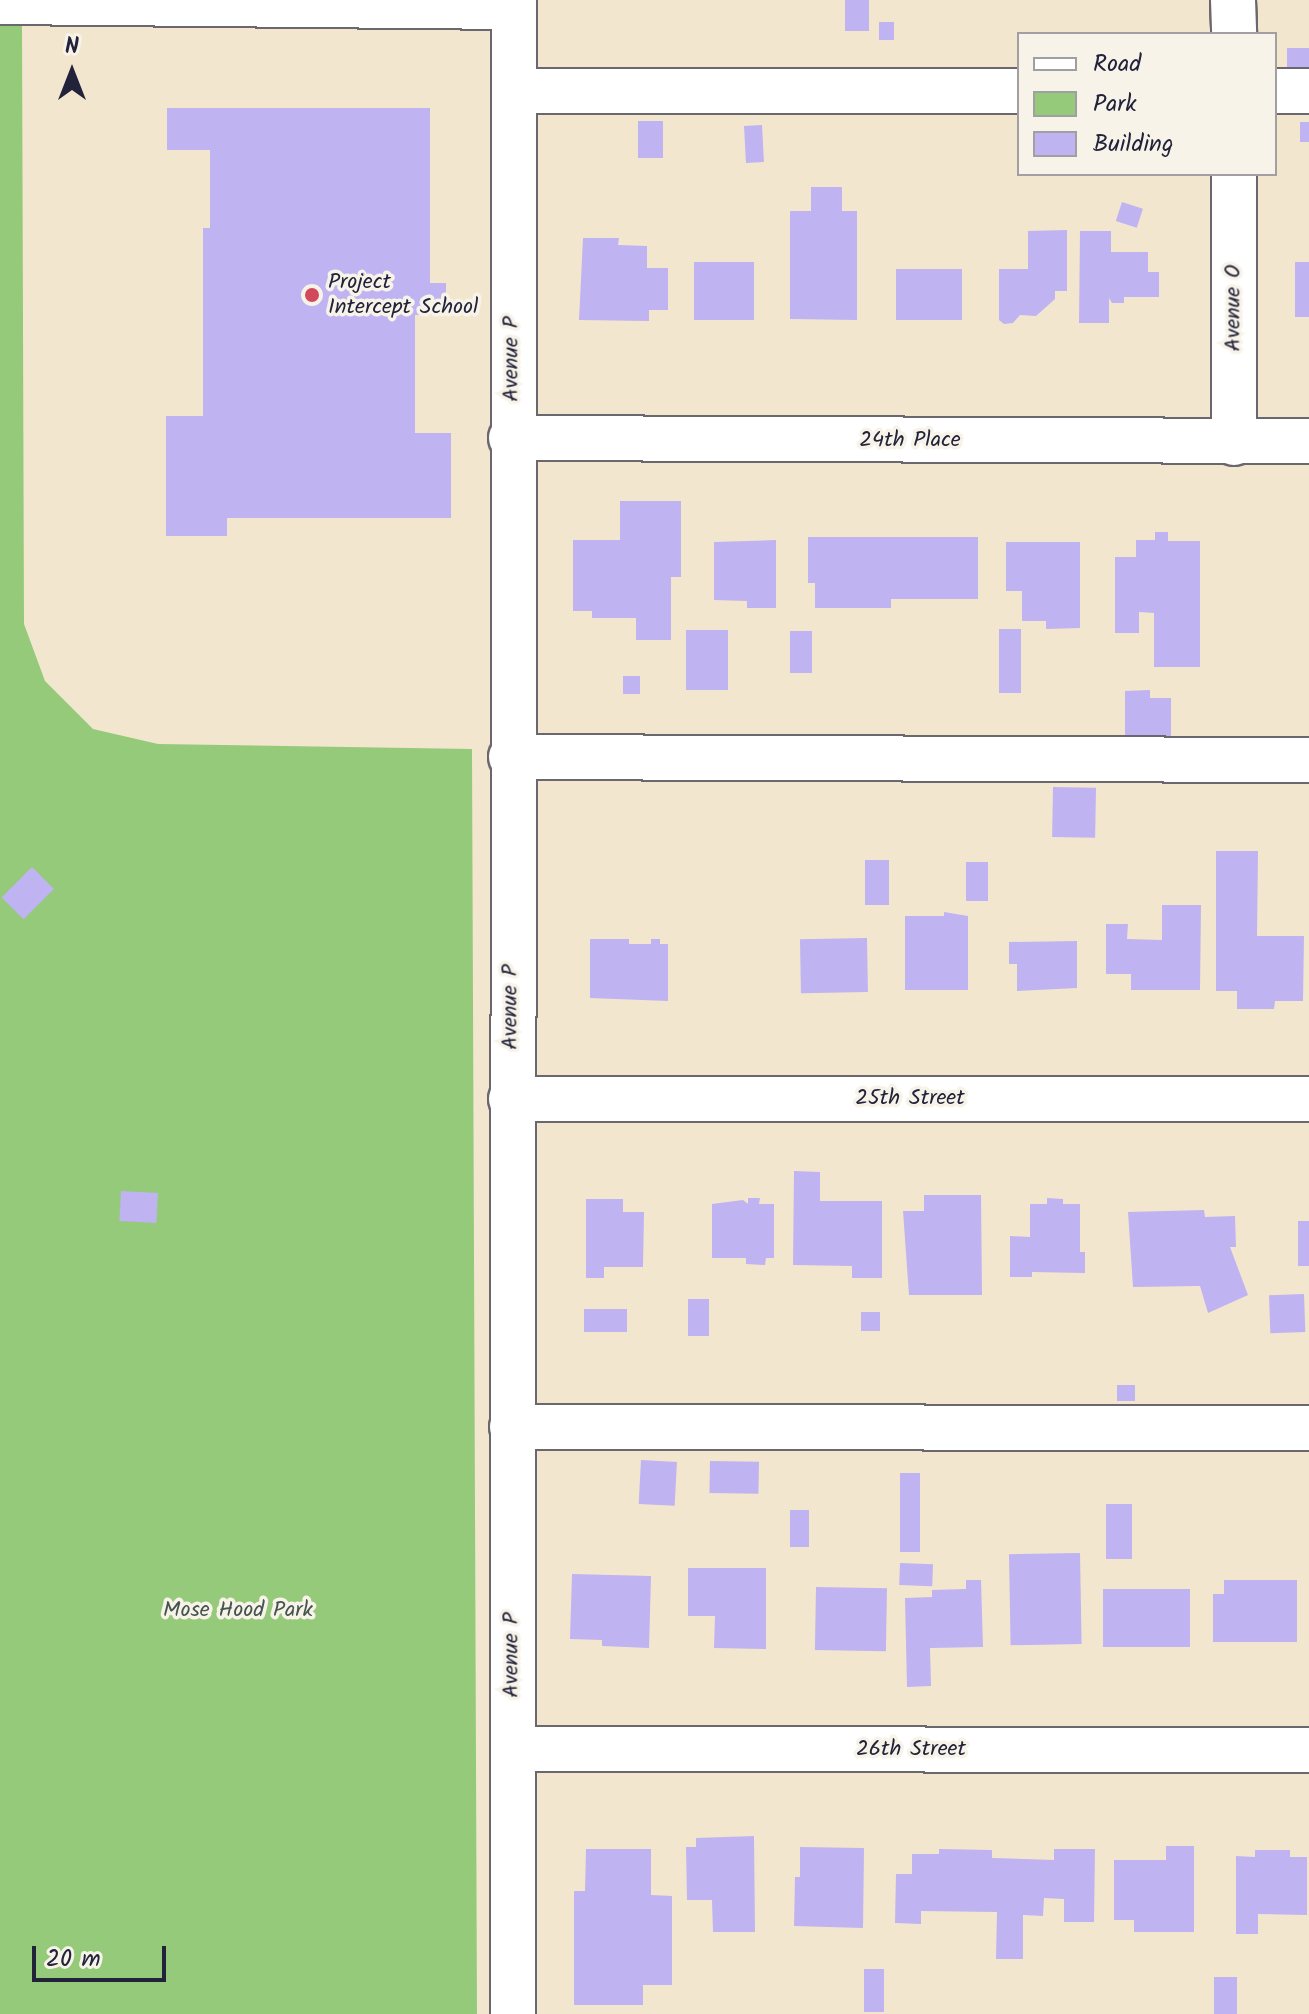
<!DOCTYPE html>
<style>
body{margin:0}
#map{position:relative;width:1309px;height:2014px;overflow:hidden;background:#f3e6cf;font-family:Kalam,sans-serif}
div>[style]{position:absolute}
.green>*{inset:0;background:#95ca7b}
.building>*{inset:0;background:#bfb3f2;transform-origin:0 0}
.roads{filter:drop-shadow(2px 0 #6b676f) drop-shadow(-2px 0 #6b676f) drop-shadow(0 2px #6b676f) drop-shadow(0 -2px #6b676f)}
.minor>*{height:44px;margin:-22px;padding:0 22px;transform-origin:22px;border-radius:22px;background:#fff}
.dots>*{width:22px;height:22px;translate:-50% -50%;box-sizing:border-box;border:4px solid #f7f3e8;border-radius:50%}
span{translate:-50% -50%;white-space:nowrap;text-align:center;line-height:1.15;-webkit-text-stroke:7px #f7f3e8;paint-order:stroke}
.poi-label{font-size:22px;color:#22223b}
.left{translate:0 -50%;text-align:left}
.street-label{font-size:22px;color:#22223b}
.park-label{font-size:22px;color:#44544e}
.legend{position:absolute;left:1017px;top:32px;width:260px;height:144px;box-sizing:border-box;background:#f7f3e8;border:2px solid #a29fa3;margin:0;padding:10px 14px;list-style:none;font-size:24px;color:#22223b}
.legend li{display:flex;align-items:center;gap:16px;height:40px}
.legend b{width:40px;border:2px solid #a29fa3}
.north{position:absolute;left:32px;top:32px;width:80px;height:80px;-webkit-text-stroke:6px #f7f3e8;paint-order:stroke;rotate:0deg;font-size:22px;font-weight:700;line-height:32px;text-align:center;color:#22223b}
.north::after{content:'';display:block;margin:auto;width:28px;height:36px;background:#22223b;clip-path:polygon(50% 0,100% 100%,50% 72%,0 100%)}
.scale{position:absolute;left:32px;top:1946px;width:134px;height:36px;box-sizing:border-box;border:4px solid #22223b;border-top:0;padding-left:10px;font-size:24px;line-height:28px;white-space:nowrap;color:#22223b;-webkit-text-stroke:6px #f7f3e8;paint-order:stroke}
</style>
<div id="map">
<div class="green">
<div style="clip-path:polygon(0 23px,22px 23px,24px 624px,45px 681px,93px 729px,158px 744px,472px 749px,477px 2014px,0 2014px)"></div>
</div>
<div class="building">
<div style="left:845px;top:0;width:24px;height:31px"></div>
<div style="left:879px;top:22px;width:15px;height:18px"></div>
<div style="left:1287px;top:48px;width:22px;height:22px"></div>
<div style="clip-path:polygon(167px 108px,430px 108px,430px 283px,446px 283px,446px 315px,415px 315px,415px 433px,451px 433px,451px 518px,227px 518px,227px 536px,166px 536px,166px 416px,203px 416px,203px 228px,210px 228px,210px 150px,167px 150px)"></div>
<div style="left:638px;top:121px;width:25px;height:37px"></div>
<div style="left:1300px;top:122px;width:9px;height:20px"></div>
<div style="left:762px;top:125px;width:37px;height:18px;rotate:87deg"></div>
<div style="clip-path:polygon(811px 187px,842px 187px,842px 211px,857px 211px,857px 320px,790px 319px,790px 211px,811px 211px)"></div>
<div style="left:1122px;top:202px;width:22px;height:20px;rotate:18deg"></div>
<div style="clip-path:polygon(1067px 230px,1067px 291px,1055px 291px,1055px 299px,1036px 316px,1020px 315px,1013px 323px,1004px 324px,999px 320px,999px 269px,1028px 269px,1028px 231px)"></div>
<div style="clip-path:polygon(1080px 231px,1111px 231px,1111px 252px,1148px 252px,1148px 272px,1159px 272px,1159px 297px,1124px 297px,1124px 303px,1112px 303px,1109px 298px,1109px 323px,1079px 323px)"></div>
<div style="clip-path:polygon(583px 238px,619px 238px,618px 245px,647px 246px,647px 268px,668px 268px,668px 310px,649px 310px,649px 321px,579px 320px)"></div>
<div style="left:694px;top:262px;width:60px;height:58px"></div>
<div style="left:1295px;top:262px;width:14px;height:55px"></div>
<div style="left:896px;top:269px;width:66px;height:51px"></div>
<div style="clip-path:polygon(620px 501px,681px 501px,681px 577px,671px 577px,671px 640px,636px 640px,636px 618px,592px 618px,592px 611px,573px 611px,573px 540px,620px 540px)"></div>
<div style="clip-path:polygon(1155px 532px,1168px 532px,1168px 541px,1200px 541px,1200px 667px,1154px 667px,1154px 613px,1139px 612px,1139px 633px,1115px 633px,1115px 557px,1136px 557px,1136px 540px,1155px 540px)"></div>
<div style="clip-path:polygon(808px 537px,978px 537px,978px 599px,891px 599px,891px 608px,815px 608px,815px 583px,808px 583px)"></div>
<div style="clip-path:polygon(776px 540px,776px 608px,747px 608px,747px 601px,714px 600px,714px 542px)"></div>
<div style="clip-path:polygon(1006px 542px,1080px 542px,1080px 628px,1046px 629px,1046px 621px,1022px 621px,1022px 591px,1006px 591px)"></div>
<div style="left:999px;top:629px;width:22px;height:64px"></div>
<div style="left:686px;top:630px;width:42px;height:60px"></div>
<div style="left:790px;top:631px;width:22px;height:42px"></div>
<div style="left:623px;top:676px;width:17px;height:18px"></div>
<div style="clip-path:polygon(1150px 690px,1150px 698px,1171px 698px,1171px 741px,1125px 741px,1125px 691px)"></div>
<div style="left:1053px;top:787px;width:43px;height:50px;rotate:1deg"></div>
<div style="clip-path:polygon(1216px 851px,1258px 851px,1257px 936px,1304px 936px,1303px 1001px,1275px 1001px,1274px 1009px,1237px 1009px,1237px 991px,1216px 991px)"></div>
<div style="left:865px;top:860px;width:24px;height:45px"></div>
<div style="left:966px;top:862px;width:22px;height:39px"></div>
<div style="left:32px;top:867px;width:31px;height:43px;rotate:45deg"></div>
<div style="clip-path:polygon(1162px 905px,1201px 905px,1200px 990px,1131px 990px,1131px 974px,1106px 974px,1106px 924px,1128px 924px,1127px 939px,1162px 940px)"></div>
<div style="clip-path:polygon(944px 912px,968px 916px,968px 990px,905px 990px,905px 916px,944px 916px)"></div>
<div style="left:867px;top:938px;width:54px;height:67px;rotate:89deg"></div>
<div style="clip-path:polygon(590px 939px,629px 939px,629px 944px,651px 944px,651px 939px,660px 939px,660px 944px,668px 944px,668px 1001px,590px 998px)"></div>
<div style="clip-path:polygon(1077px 941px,1077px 988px,1017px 991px,1017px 964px,1009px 964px,1009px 942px)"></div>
<div style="clip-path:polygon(794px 1171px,820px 1172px,820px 1201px,882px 1201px,882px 1278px,852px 1278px,852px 1266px,793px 1265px)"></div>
<div style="left:121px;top:1191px;width:37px;height:30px;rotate:3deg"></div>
<div style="clip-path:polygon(924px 1195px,981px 1195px,982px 1295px,909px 1295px,903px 1211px,924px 1211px)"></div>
<div style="clip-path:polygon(748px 1198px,760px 1198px,759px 1204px,774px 1204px,774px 1258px,766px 1258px,765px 1265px,746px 1264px,746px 1258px,712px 1258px,712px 1204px,743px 1200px,748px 1204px)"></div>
<div style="clip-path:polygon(1047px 1198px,1063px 1199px,1063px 1204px,1080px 1204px,1080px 1252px,1085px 1252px,1085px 1273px,1032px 1272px,1032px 1277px,1010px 1277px,1010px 1236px,1030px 1237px,1030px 1204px,1047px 1204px)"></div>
<div style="clip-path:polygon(586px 1199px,623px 1199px,623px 1212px,644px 1212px,643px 1267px,604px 1267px,604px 1278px,586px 1278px)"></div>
<div style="clip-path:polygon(1204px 1210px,1205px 1217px,1235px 1216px,1236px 1247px,1230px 1247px,1248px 1295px,1208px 1313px,1200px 1286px,1133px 1287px,1128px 1212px)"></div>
<div style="left:1298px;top:1221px;width:11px;height:45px"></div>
<div style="left:1304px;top:1294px;width:38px;height:35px;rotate:88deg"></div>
<div style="left:688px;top:1299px;width:21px;height:37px"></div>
<div style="left:584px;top:1309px;width:43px;height:23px"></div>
<div style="left:861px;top:1312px;width:19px;height:19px"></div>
<div style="left:1117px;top:1385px;width:18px;height:16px"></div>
<div style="left:641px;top:1460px;width:36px;height:44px;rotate:3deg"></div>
<div style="left:710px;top:1461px;width:49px;height:32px;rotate:1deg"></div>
<div style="left:900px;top:1473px;width:20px;height:79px"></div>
<div style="left:1106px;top:1504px;width:26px;height:55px"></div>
<div style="left:790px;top:1510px;width:19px;height:37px"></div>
<div style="left:1080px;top:1553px;width:91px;height:71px;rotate:89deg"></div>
<div style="left:900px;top:1563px;width:33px;height:22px;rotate:2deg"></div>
<div style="clip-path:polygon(688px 1568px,766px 1568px,766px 1649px,714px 1648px,715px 1616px,688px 1616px)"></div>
<div style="clip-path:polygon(572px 1574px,651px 1576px,649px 1648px,602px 1646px,602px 1640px,570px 1639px)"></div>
<div style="clip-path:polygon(966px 1580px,981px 1580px,983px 1647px,930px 1648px,931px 1686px,907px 1687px,905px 1598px,932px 1597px,932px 1590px,966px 1589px)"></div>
<div style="clip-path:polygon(1224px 1580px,1297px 1580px,1297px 1642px,1213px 1642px,1213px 1594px,1224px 1594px)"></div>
<div style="left:816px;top:1587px;width:71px;height:63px;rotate:1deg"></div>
<div style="left:1103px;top:1589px;width:87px;height:58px"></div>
<div style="clip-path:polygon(754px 1836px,755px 1932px,713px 1932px,712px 1900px,687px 1900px,686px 1847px,696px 1847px,696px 1838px)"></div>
<div style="clip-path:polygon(1166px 1846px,1194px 1846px,1194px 1932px,1134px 1932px,1134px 1920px,1114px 1920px,1114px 1860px,1166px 1860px)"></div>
<div style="clip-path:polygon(800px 1847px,864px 1848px,863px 1928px,794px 1926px,795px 1877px,800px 1877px)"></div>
<div style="clip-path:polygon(586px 1849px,651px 1849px,651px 1895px,672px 1896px,672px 1985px,643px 1985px,643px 2005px,574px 2005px,574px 1891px,585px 1891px)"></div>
<div style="clip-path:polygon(939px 1849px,992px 1850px,992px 1858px,1054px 1860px,1054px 1849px,1095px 1849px,1094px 1922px,1064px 1922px,1064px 1899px,1044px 1898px,1043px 1916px,1023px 1915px,1023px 1959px,996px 1959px,997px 1912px,921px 1911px,921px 1924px,895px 1923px,896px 1874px,912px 1874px,912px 1854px,939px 1854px)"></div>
<div style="clip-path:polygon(1255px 1850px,1290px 1850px,1290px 1857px,1307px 1857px,1307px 1915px,1258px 1914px,1258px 1934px,1236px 1934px,1236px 1856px,1255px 1857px)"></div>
<div style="left:864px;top:1969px;width:20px;height:43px"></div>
<div style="left:1214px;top:1977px;width:23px;height:37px"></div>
</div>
<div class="roads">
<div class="minor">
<div style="left:1233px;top:0;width:34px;rotate:88deg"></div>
<div style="left:0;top:2px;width:514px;rotate:0.56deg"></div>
<div style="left:514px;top:91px;width:505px"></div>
<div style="left:1275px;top:91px;width:34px"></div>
<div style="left:1234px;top:174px;width:269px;rotate:90deg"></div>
<div style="left:511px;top:438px;width:798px;rotate:0.22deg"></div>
<div style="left:511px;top:757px;width:798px;rotate:0.22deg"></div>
<div style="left:511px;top:1099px;width:798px"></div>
<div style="left:512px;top:1427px;width:797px;rotate:0.07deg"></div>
<div style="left:513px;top:1749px;width:796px;rotate:0.07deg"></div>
<div style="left:513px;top:2014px;width:2014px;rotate:-89.97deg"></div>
</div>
</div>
<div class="dots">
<div style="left:312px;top:295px;background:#d1495b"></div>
</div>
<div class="poi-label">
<span class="left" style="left:328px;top:295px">Project<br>Intercept School</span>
</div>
<div class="street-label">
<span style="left:1234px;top:308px;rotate:-90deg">Avenue O</span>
<span style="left:512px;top:359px;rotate:-90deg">Avenue P</span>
<span style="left:910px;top:441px">24th Place</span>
<span style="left:511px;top:1007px;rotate:-90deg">Avenue P</span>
<span style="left:910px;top:1099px">25th Street</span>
<span style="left:512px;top:1655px;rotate:-90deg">Avenue P</span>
<span style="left:911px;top:1750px">26th Street</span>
</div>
<div class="park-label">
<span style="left:238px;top:1611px">Mose Hood Park</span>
</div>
<ul class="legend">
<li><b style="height:10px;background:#fff"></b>Road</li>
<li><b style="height:22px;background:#95ca7b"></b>Park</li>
<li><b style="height:22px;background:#bfb3f2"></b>Building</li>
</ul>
<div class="north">N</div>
<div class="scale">20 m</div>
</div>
